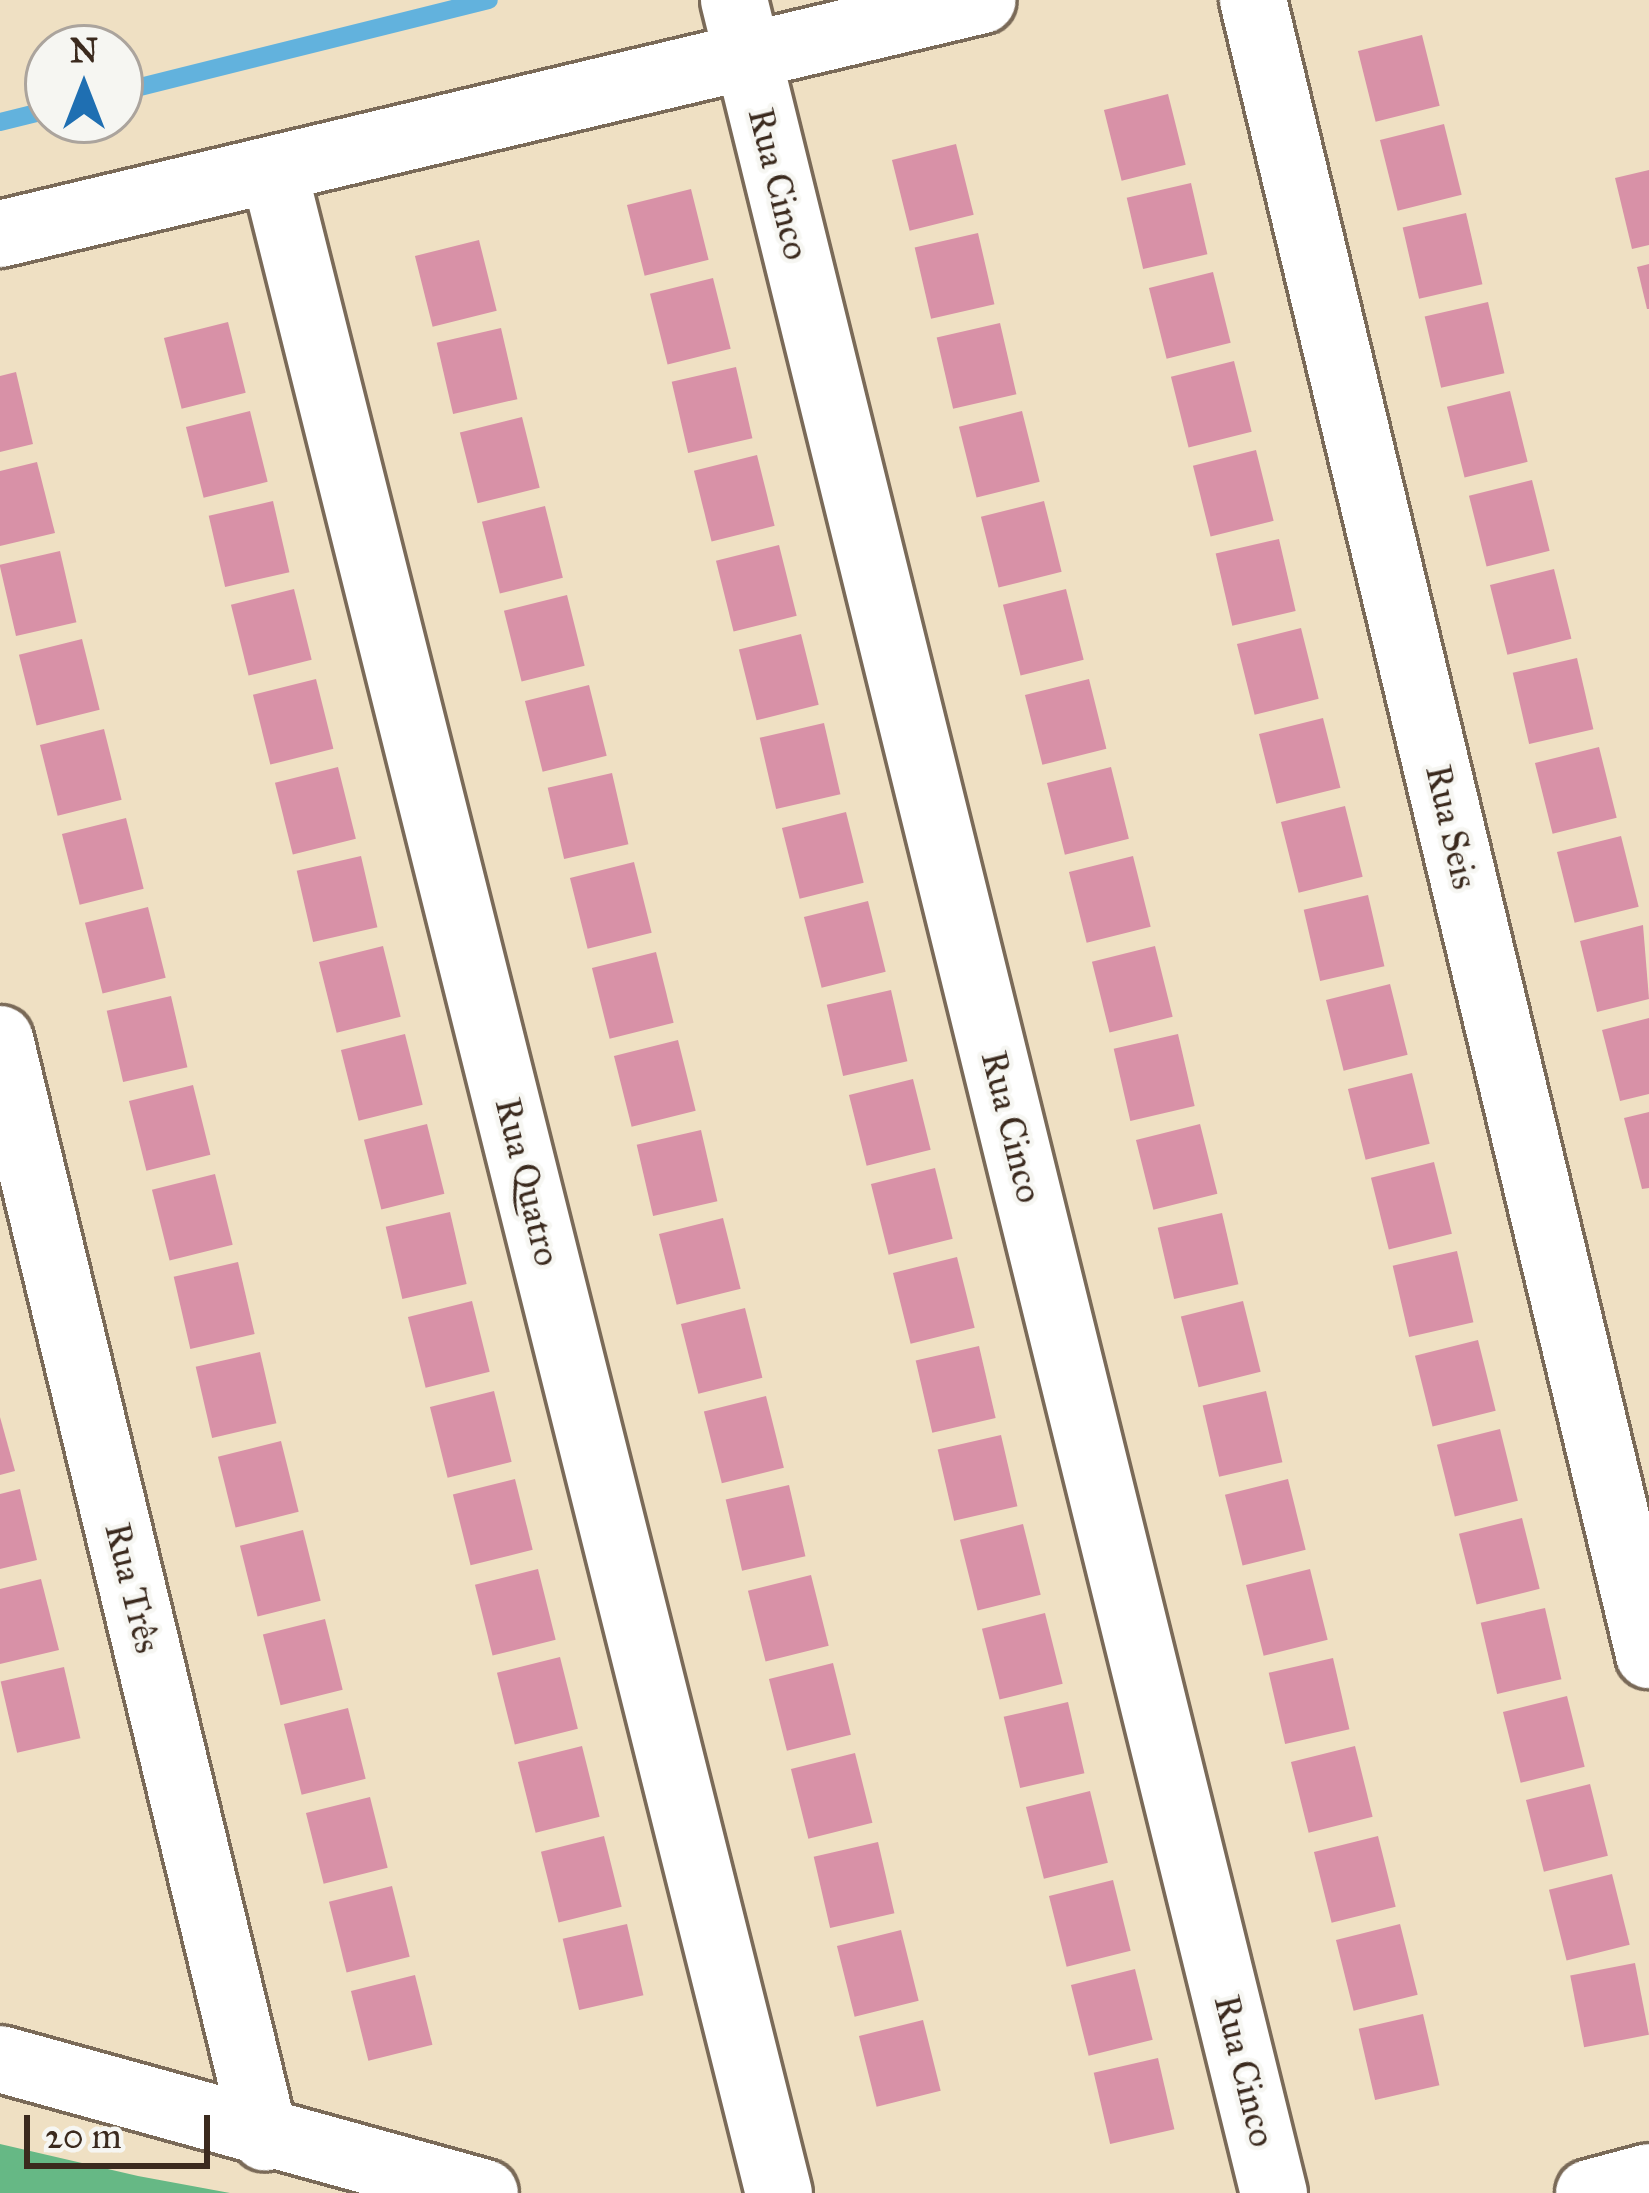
<!DOCTYPE html>
<meta charset="utf-8">
<style>
body{margin:0}
#map{position:relative;width:1649px;height:2193px;overflow:hidden;background:#efe0c3;font-family:"IM FELL Great Primer",serif}
div>[style]{position:absolute}
.forest>*{inset:0;background:#66b885}
.stream>*{height:18px;margin:-9px;padding:0 9px;transform-origin:9px;border-radius:9px;background:#62b2dd}
.building>*{inset:0;background:#d891a7;transform-origin:0 0}
.roads{filter:drop-shadow(3px 0 #7a6a58) drop-shadow(-3px 0 #7a6a58) drop-shadow(0 3px #7a6a58) drop-shadow(0 -3px #7a6a58)}
.minor>*{height:66px;margin:-33px;padding:0 33px;transform-origin:33px;border-radius:33px;background:#fff}
.tertiary>*{height:66px;margin:-33px;padding:0 33px;transform-origin:33px;border-radius:33px;background:#fff}
span{translate:-50% -50%;white-space:nowrap;text-align:center;line-height:1.15;-webkit-text-stroke:9px #f6f6f2;paint-order:stroke}
.street-label{font-size:36px;color:#3b2a1e}
.north{position:absolute;left:24px;top:24px;width:120px;height:120px;box-sizing:border-box;background:#f6f6f2;border:3px solid #aba49d;border-radius:50%;rotate:0deg;font-size:33px;font-weight:700;line-height:48px;text-align:center;color:#3b2a1e}
.north::after{content:'';display:block;margin:auto;width:42px;height:54px;background:#1f6fb2;clip-path:polygon(50% 0,100% 100%,50% 72%,0 100%)}
.scale{position:absolute;left:24px;top:2115px;width:186px;height:54px;box-sizing:border-box;border:6px solid #3b2a1e;border-top:0;padding-left:15px;font-size:36px;line-height:42px;white-space:nowrap;color:#3b2a1e;-webkit-text-stroke:9px #f6f6f2;paint-order:stroke}
</style>
<div id="map">
<div class="forest">
<div style="clip-path:polygon(0 2144px,138px 2176px,230px 2193px,0 2193px)"></div>
</div>
<div class="stream">
<div style="left:120px;top:92px;width:380px;rotate:-14deg"></div>
<div style="left:0;top:122px;width:49px;rotate:-14deg"></div>
</div>
<div class="building">
<div style="left:1422px;top:35px;width:73px;height:66px;rotate:76deg"></div>
<div style="left:1168px;top:94px;width:73px;height:66px;rotate:76deg"></div>
<div style="left:1444px;top:124px;width:73px;height:66px;rotate:76deg"></div>
<div style="left:956px;top:144px;width:73px;height:66px;rotate:76deg"></div>
<div style="clip-path:polygon(1649px 170px,1649px 245px,1632px 249px,1615px 178px)"></div>
<div style="left:1191px;top:183px;width:73px;height:66px;rotate:77deg"></div>
<div style="left:691px;top:189px;width:73px;height:66px;rotate:76deg"></div>
<div style="left:1466px;top:213px;width:73px;height:65px;rotate:77deg"></div>
<div style="left:978px;top:233px;width:73px;height:65px;rotate:77deg"></div>
<div style="left:479px;top:240px;width:73px;height:66px;rotate:76deg"></div>
<div style="clip-path:polygon(1649px 264px,1649px 309px,1647px 309px,1637px 267px)"></div>
<div style="left:1213px;top:272px;width:73px;height:66px;rotate:76deg"></div>
<div style="left:713px;top:278px;width:73px;height:65px;rotate:76deg"></div>
<div style="left:1488px;top:302px;width:73px;height:65px;rotate:77deg"></div>
<div style="left:228px;top:322px;width:73px;height:66px;rotate:76deg"></div>
<div style="left:1000px;top:323px;width:73px;height:65px;rotate:77deg"></div>
<div style="left:501px;top:328px;width:73px;height:66px;rotate:77deg"></div>
<div style="left:1234px;top:361px;width:73px;height:65px;rotate:76deg"></div>
<div style="left:736px;top:367px;width:73px;height:66px;rotate:77deg"></div>
<div style="clip-path:polygon(16px 372px,33px 444px,0 452px,0 376px)"></div>
<div style="left:1510px;top:391px;width:73px;height:65px;rotate:76deg"></div>
<div style="left:250px;top:411px;width:73px;height:66px;rotate:76deg"></div>
<div style="left:1022px;top:411px;width:73px;height:65px;rotate:76deg"></div>
<div style="left:522px;top:417px;width:73px;height:64px;rotate:76deg"></div>
<div style="left:1256px;top:450px;width:73px;height:65px;rotate:76deg"></div>
<div style="left:757px;top:455px;width:73px;height:65px;rotate:76deg"></div>
<div style="clip-path:polygon(37px 462px,55px 533px,0 546px,0 471px)"></div>
<div style="left:1532px;top:480px;width:73px;height:65px;rotate:76deg"></div>
<div style="left:273px;top:501px;width:73px;height:66px;rotate:77deg"></div>
<div style="left:1044px;top:501px;width:73px;height:65px;rotate:76deg"></div>
<div style="left:545px;top:506px;width:74px;height:65px;rotate:76deg"></div>
<div style="left:1279px;top:539px;width:74px;height:65px;rotate:77deg"></div>
<div style="left:779px;top:545px;width:73px;height:65px;rotate:76deg"></div>
<div style="left:60px;top:551px;width:73px;height:62px;rotate:77deg"></div>
<div style="left:1554px;top:569px;width:72px;height:66px;rotate:76deg"></div>
<div style="left:294px;top:589px;width:73px;height:65px;rotate:76deg"></div>
<div style="left:1066px;top:589px;width:73px;height:65px;rotate:76deg"></div>
<div style="left:567px;top:595px;width:73px;height:65px;rotate:76deg"></div>
<div style="left:1301px;top:628px;width:73px;height:66px;rotate:76deg"></div>
<div style="left:801px;top:634px;width:73px;height:64px;rotate:76deg"></div>
<div style="left:82px;top:639px;width:73px;height:65px;rotate:76deg"></div>
<div style="left:1577px;top:658px;width:73px;height:66px;rotate:77deg"></div>
<div style="left:316px;top:679px;width:72px;height:65px;rotate:76deg"></div>
<div style="left:1089px;top:679px;width:72px;height:66px;rotate:76deg"></div>
<div style="left:589px;top:685px;width:73px;height:66px;rotate:76deg"></div>
<div style="left:1323px;top:718px;width:72px;height:66px;rotate:76deg"></div>
<div style="left:824px;top:723px;width:73px;height:66px;rotate:77deg"></div>
<div style="left:104px;top:729px;width:73px;height:66px;rotate:76deg"></div>
<div style="left:1599px;top:747px;width:73px;height:66px;rotate:76deg"></div>
<div style="left:338px;top:767px;width:74px;height:65px;rotate:76deg"></div>
<div style="left:1111px;top:767px;width:74px;height:66px;rotate:76deg"></div>
<div style="left:612px;top:773px;width:73px;height:66px;rotate:77deg"></div>
<div style="left:1345px;top:806px;width:73px;height:66px;rotate:76deg"></div>
<div style="left:846px;top:812px;width:73px;height:66px;rotate:76deg"></div>
<div style="left:126px;top:818px;width:73px;height:66px;rotate:76deg"></div>
<div style="left:1621px;top:836px;width:73px;height:66px;rotate:76deg"></div>
<div style="left:361px;top:856px;width:73px;height:66px;rotate:77deg"></div>
<div style="left:1133px;top:856px;width:73px;height:66px;rotate:76deg"></div>
<div style="left:634px;top:862px;width:73px;height:66px;rotate:76deg"></div>
<div style="left:1368px;top:895px;width:73px;height:66px;rotate:77deg"></div>
<div style="left:868px;top:901px;width:73px;height:66px;rotate:76deg"></div>
<div style="left:148px;top:907px;width:73px;height:65px;rotate:76deg"></div>
<div style="clip-path:polygon(1643px 925px,1649px 999px,1597px 1012px,1580px 941px)"></div>
<div style="left:383px;top:946px;width:73px;height:66px;rotate:76deg"></div>
<div style="left:1155px;top:946px;width:73px;height:65px;rotate:76deg"></div>
<div style="left:656px;top:952px;width:73px;height:66px;rotate:76deg"></div>
<div style="left:1390px;top:984px;width:73px;height:66px;rotate:76deg"></div>
<div style="left:891px;top:990px;width:73px;height:66px;rotate:77deg"></div>
<div style="left:171px;top:996px;width:73px;height:66px;rotate:77deg"></div>
<div style="clip-path:polygon(1649px 1018px,1649px 1094px,1620px 1101px,1602px 1030px)"></div>
<div style="left:405px;top:1034px;width:73px;height:66px;rotate:76deg"></div>
<div style="left:1178px;top:1034px;width:74px;height:66px;rotate:77deg"></div>
<div style="left:678px;top:1040px;width:73px;height:66px;rotate:76deg"></div>
<div style="left:1412px;top:1073px;width:73px;height:66px;rotate:76deg"></div>
<div style="left:913px;top:1079px;width:73px;height:66px;rotate:76deg"></div>
<div style="left:193px;top:1085px;width:72px;height:66px;rotate:76deg"></div>
<div style="clip-path:polygon(1649px 1112px,1649px 1188px,1642px 1189px,1624px 1118px)"></div>
<div style="left:427px;top:1124px;width:72px;height:65px;rotate:76deg"></div>
<div style="left:1200px;top:1124px;width:72px;height:66px;rotate:76deg"></div>
<div style="left:701px;top:1130px;width:73px;height:66px;rotate:77deg"></div>
<div style="left:1434px;top:1162px;width:74px;height:65px;rotate:76deg"></div>
<div style="left:935px;top:1168px;width:73px;height:66px;rotate:76deg"></div>
<div style="left:215px;top:1174px;width:73px;height:65px;rotate:76deg"></div>
<div style="left:450px;top:1212px;width:74px;height:66px;rotate:77deg"></div>
<div style="left:1222px;top:1213px;width:73px;height:66px;rotate:77deg"></div>
<div style="left:723px;top:1218px;width:73px;height:66px;rotate:76deg"></div>
<div style="left:1457px;top:1251px;width:73px;height:66px;rotate:77deg"></div>
<div style="left:957px;top:1257px;width:73px;height:66px;rotate:76deg"></div>
<div style="left:238px;top:1262px;width:74px;height:66px;rotate:77deg"></div>
<div style="left:472px;top:1301px;width:73px;height:66px;rotate:76deg"></div>
<div style="left:1243px;top:1301px;width:73px;height:64px;rotate:76deg"></div>
<div style="left:745px;top:1308px;width:72px;height:66px;rotate:76deg"></div>
<div style="left:1478px;top:1340px;width:73px;height:65px;rotate:76deg"></div>
<div style="left:979px;top:1346px;width:74px;height:65px;rotate:77deg"></div>
<div style="left:260px;top:1352px;width:73px;height:66px;rotate:77deg"></div>
<div style="left:494px;top:1391px;width:73px;height:66px;rotate:76deg"></div>
<div style="left:1266px;top:1391px;width:73px;height:65px;rotate:77deg"></div>
<div style="left:766px;top:1396px;width:74px;height:64px;rotate:76deg"></div>
<div style="clip-path:polygon(0 1417px,15px 1471px,0 1475px)"></div>
<div style="left:1500px;top:1429px;width:74px;height:65px;rotate:76deg"></div>
<div style="left:1001px;top:1435px;width:73px;height:65px;rotate:77deg"></div>
<div style="left:281px;top:1441px;width:73px;height:65px;rotate:76deg"></div>
<div style="left:515px;top:1479px;width:73px;height:64px;rotate:76deg"></div>
<div style="left:1288px;top:1479px;width:73px;height:65px;rotate:76deg"></div>
<div style="left:789px;top:1485px;width:73px;height:65px;rotate:77deg"></div>
<div style="clip-path:polygon(20px 1489px,37px 1560px,0 1569px,0 1494px)"></div>
<div style="left:1522px;top:1518px;width:73px;height:65px;rotate:76deg"></div>
<div style="left:1023px;top:1524px;width:73px;height:65px;rotate:76deg"></div>
<div style="left:303px;top:1530px;width:73px;height:65px;rotate:76deg"></div>
<div style="left:538px;top:1569px;width:73px;height:65px;rotate:76deg"></div>
<div style="left:1310px;top:1569px;width:73px;height:66px;rotate:76deg"></div>
<div style="left:811px;top:1575px;width:73px;height:65px;rotate:76deg"></div>
<div style="clip-path:polygon(41px 1579px,59px 1650px,0 1664px,0 1589px)"></div>
<div style="left:1545px;top:1608px;width:73px;height:66px;rotate:77deg"></div>
<div style="left:1045px;top:1613px;width:73px;height:65px;rotate:76deg"></div>
<div style="left:325px;top:1619px;width:73px;height:64px;rotate:76deg"></div>
<div style="left:560px;top:1657px;width:74px;height:65px;rotate:76deg"></div>
<div style="left:1333px;top:1658px;width:73px;height:66px;rotate:77deg"></div>
<div style="left:833px;top:1663px;width:74px;height:66px;rotate:76deg"></div>
<div style="left:64px;top:1667px;width:73px;height:65px;rotate:77deg"></div>
<div style="left:1567px;top:1696px;width:73px;height:66px;rotate:76deg"></div>
<div style="left:1068px;top:1702px;width:73px;height:66px;rotate:77deg"></div>
<div style="left:348px;top:1708px;width:73px;height:66px;rotate:76deg"></div>
<div style="left:582px;top:1746px;width:73px;height:66px;rotate:76deg"></div>
<div style="left:1355px;top:1746px;width:73px;height:66px;rotate:76deg"></div>
<div style="left:855px;top:1753px;width:72px;height:66px;rotate:76deg"></div>
<div style="left:1590px;top:1784px;width:74px;height:66px;rotate:76deg"></div>
<div style="left:1090px;top:1791px;width:74px;height:66px;rotate:76deg"></div>
<div style="left:370px;top:1797px;width:73px;height:66px;rotate:76deg"></div>
<div style="left:604px;top:1836px;width:73px;height:65px;rotate:76deg"></div>
<div style="left:1378px;top:1836px;width:73px;height:66px;rotate:76deg"></div>
<div style="left:878px;top:1842px;width:73px;height:66px;rotate:77deg"></div>
<div style="left:1612px;top:1874px;width:73px;height:65px;rotate:76deg"></div>
<div style="left:1113px;top:1880px;width:73px;height:66px;rotate:76deg"></div>
<div style="left:392px;top:1886px;width:73px;height:65px;rotate:76deg"></div>
<div style="left:627px;top:1924px;width:73px;height:66px;rotate:77deg"></div>
<div style="left:1400px;top:1924px;width:73px;height:66px;rotate:76deg"></div>
<div style="left:901px;top:1930px;width:73px;height:66px;rotate:76deg"></div>
<div style="left:1635px;top:1963px;width:73px;height:66px;rotate:79deg"></div>
<div style="left:1135px;top:1969px;width:73px;height:66px;rotate:76deg"></div>
<div style="left:415px;top:1975px;width:72px;height:66px;rotate:76deg"></div>
<div style="left:1423px;top:2014px;width:73px;height:66px;rotate:77deg"></div>
<div style="left:923px;top:2020px;width:73px;height:66px;rotate:76deg"></div>
<div style="left:1158px;top:2058px;width:73px;height:66px;rotate:77deg"></div>
</div>
<div class="roads">
<div class="minor">
<div style="left:734px;top:0;width:2259px;rotate:76.17deg"></div>
<div style="left:1253px;top:0;width:1702px;rotate:76.54deg"></div>
<div style="left:274px;top:171px;width:2084px;rotate:75.98deg"></div>
<div style="left:0;top:1039px;width:1130px;rotate:76.44deg"></div>
</div>
<div class="tertiary">
<div style="left:0;top:234px;width:1010px;rotate:-13.39deg"></div>
<div style="left:0;top:2059px;width:503px;rotate:15.44deg"></div>
<div style="left:1589px;top:2193px;width:62px;rotate:-14.9deg"></div>
</div>
</div>
<div class="street-label">
<span style="left:778px;top:184px;rotate:76deg">Rua Cinco</span>
<span style="left:1451px;top:827px;rotate:77deg">Rua Seis</span>
<span style="left:1011px;top:1127px;rotate:76deg">Rua Cinco</span>
<span style="left:527px;top:1182px;rotate:76deg">Rua Quatro</span>
<span style="left:132px;top:1588px;rotate:76deg">Rua Três</span>
<span style="left:1244px;top:2071px;rotate:76deg">Rua Cinco</span>
</div>
<div class="north">N</div>
<div class="scale">20 m</div>
</div>
